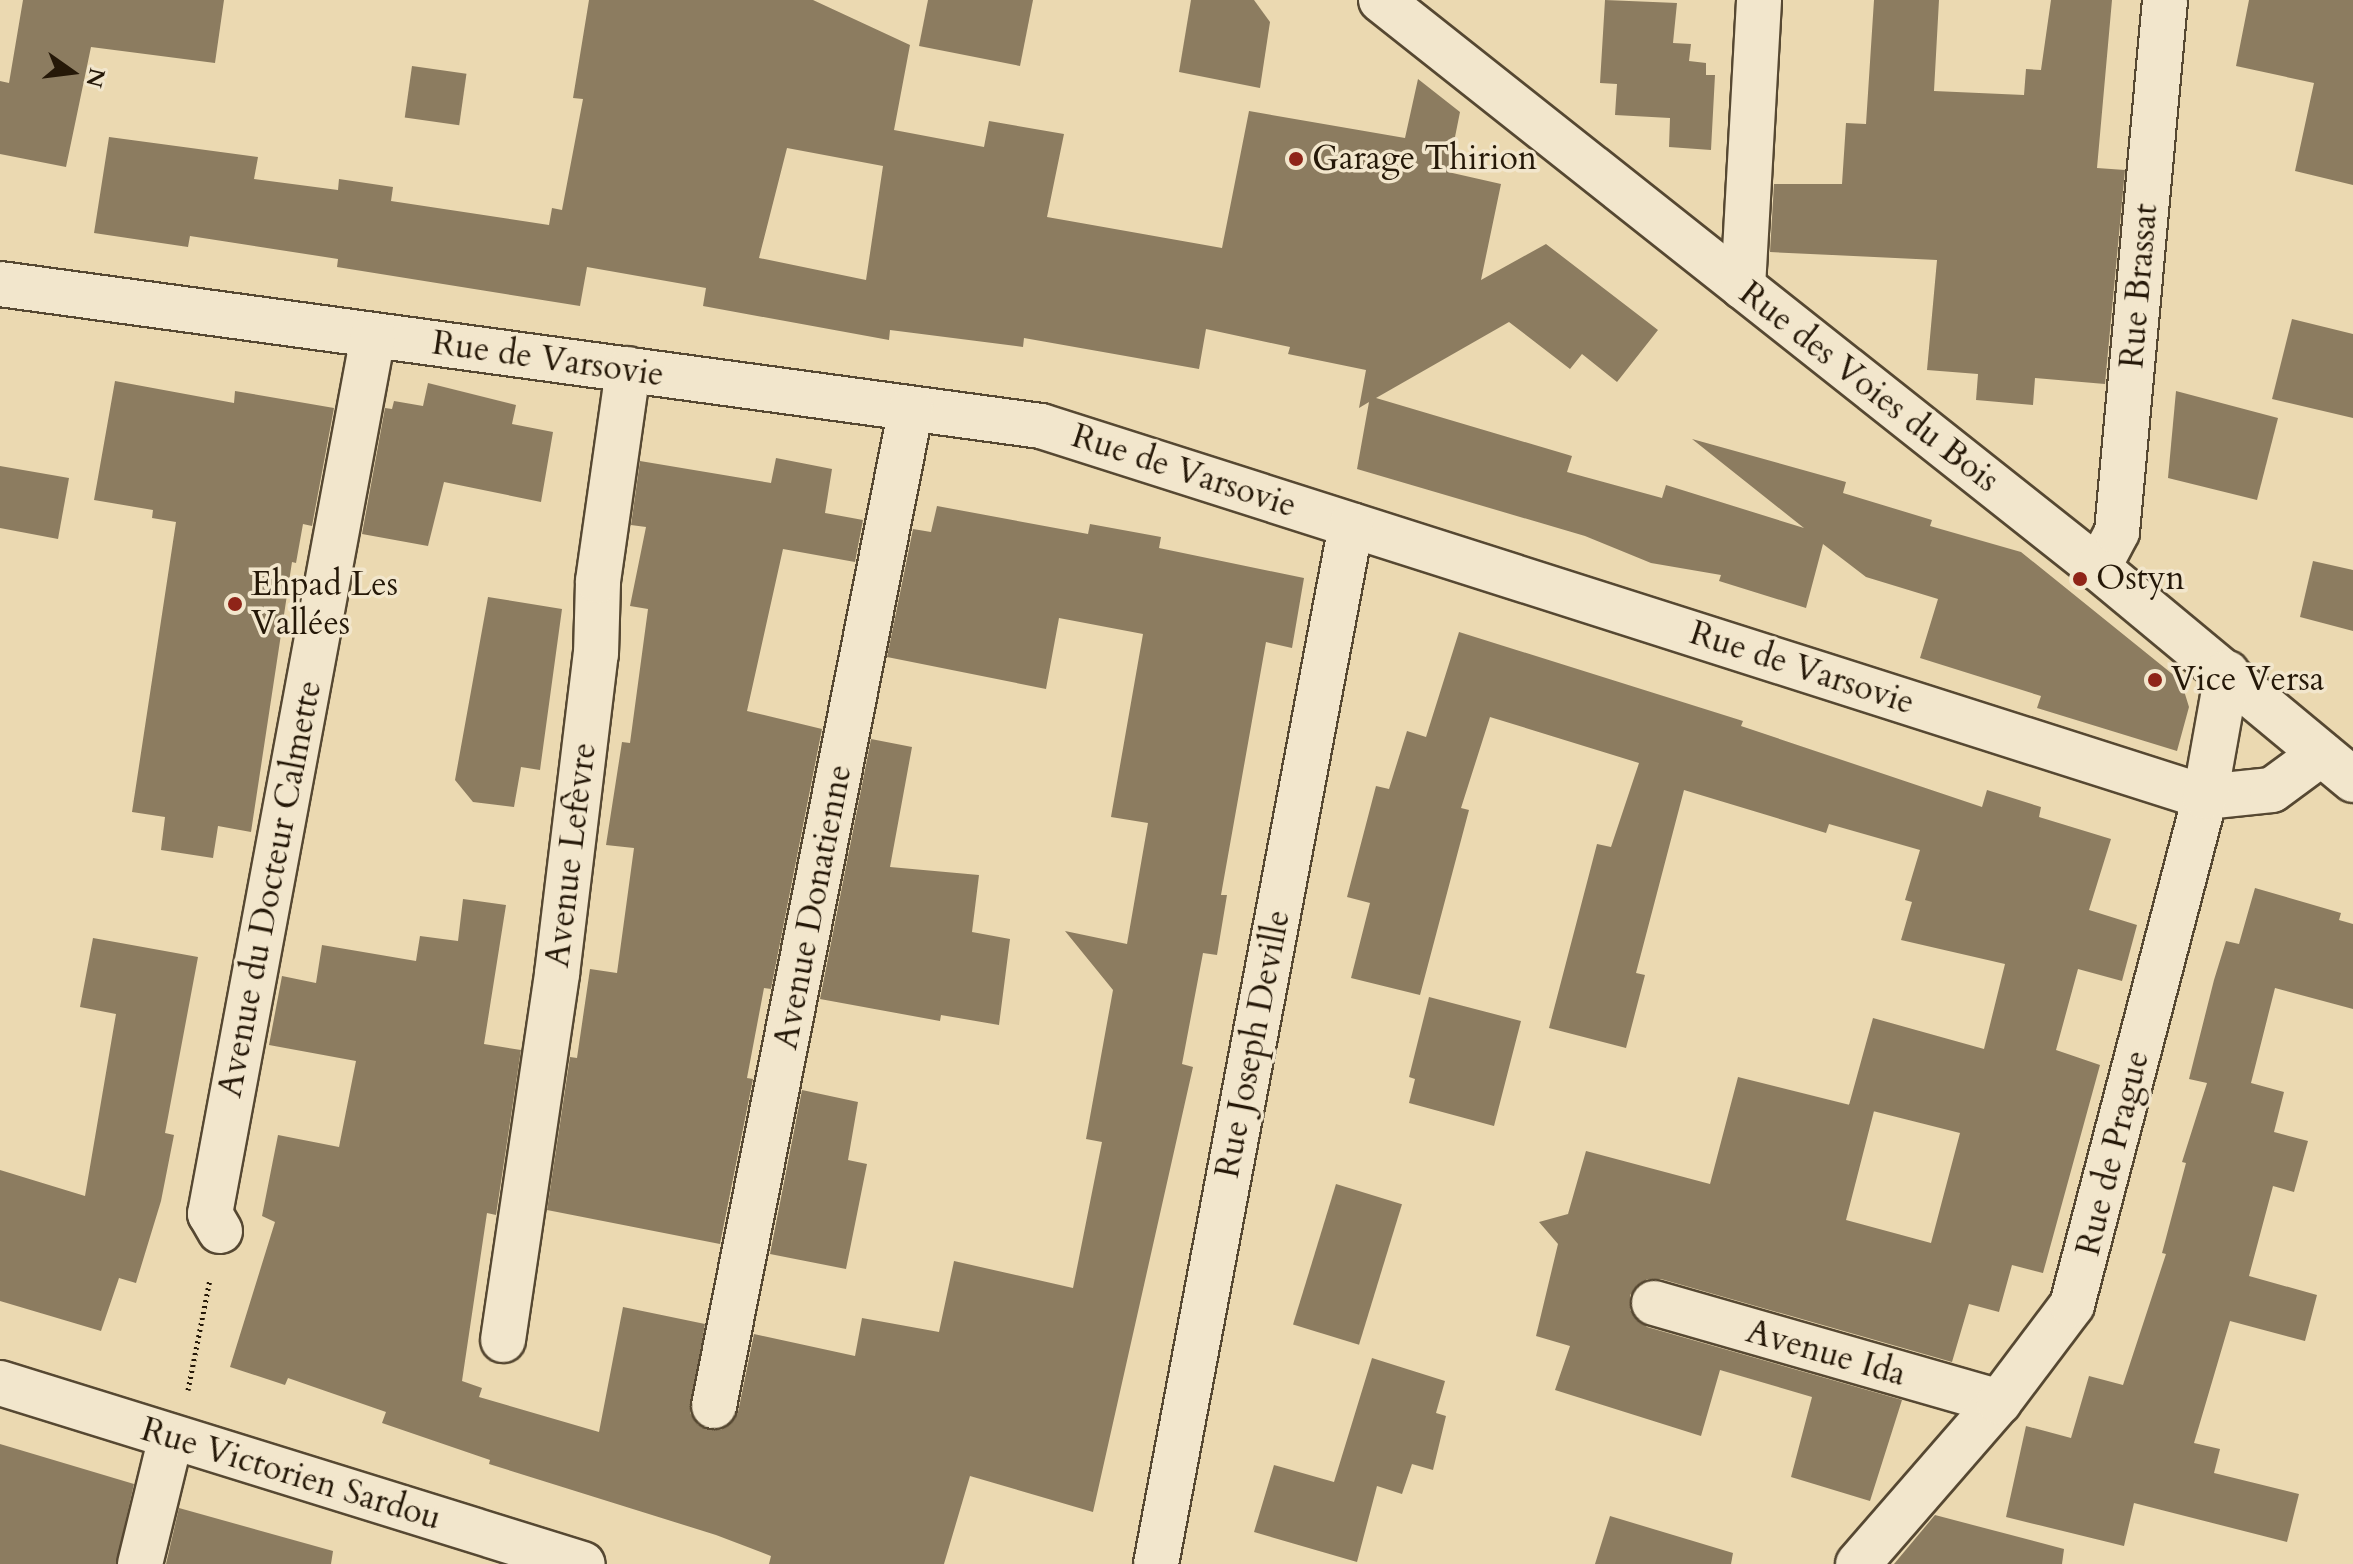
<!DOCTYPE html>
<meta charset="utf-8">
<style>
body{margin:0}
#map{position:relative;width:2353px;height:1564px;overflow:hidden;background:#ebd9b1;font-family:Cardo,serif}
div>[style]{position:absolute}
.building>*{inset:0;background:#8c7c60;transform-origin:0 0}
.path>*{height:5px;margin-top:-2.5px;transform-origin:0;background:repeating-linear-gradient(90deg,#251808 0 2px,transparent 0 6px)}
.roads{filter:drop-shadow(2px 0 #564832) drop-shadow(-2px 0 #564832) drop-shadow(0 2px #564832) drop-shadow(0 -2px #564832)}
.minor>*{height:44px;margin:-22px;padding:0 22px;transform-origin:22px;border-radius:22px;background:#f2e6cc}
.dots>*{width:22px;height:22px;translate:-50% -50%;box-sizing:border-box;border:4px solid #f2e6cc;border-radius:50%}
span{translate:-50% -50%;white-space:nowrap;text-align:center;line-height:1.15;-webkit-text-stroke:7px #f2e6cc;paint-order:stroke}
.poi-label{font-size:34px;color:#251808}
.left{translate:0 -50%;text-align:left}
.street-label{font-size:34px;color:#251808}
.north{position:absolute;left:32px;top:32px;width:80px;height:80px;-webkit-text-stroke:6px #f2e6cc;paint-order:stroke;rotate:104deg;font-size:22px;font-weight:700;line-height:32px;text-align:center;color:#251808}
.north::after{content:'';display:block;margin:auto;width:28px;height:36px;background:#251808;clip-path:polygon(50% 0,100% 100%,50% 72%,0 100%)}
</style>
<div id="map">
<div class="building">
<div style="clip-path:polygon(23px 0,224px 0,215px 63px,91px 47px,66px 167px,0 154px,0 81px,9px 83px)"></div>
<div style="clip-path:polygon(evenodd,589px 0,813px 0,910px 45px,894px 130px,984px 147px,989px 121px,1064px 134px,1047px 217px,1222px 248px,1249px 111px,1405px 138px,1418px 79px,1460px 112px,1448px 172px,1501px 184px,1481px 280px,1546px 244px,1658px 330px,1617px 382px,1582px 354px,1570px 369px,1509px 322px,1376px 398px,1572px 456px,1567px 472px,1662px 498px,1666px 485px,1804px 528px,1692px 439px,1846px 482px,1843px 493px,1932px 520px,1930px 526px,2021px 552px,2181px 681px,2189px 707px,2177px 751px,2037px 708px,2041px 696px,1920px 658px,1938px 599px,1866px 577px,1823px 544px,1806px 608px,1719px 581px,1721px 575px,1651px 563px,1585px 536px,1357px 469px,1369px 402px,1359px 408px,1366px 370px,1288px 354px,1290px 347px,1206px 329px,1199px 369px,1024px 338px,1023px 347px,890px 330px,889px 340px,703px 306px,706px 288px,587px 267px,580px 306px,337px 267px,338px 259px,190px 236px,188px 247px,94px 233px,109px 137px,258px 157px,254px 179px,338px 190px,339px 179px,393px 187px,391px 201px,549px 225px,552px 208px,562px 210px,583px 99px,573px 98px,589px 0,787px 148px,883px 166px,866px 280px,759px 258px,787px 148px)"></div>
<div style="clip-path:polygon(928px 0,1033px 0,1020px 66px,919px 46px)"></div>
<div style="clip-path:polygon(1191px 0,1254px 0,1270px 22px,1260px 88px,1179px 72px)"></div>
<div style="clip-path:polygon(1605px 0,1677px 3px,1673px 43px,1691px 44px,1689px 61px,1706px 63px,1706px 75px,1715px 75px,1711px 150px,1669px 147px,1670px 118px,1615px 115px,1617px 84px,1600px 83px)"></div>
<div style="clip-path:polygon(1874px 0,1939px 0,1934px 91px,2024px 95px,2026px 69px,2041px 70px,2051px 0,2112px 0,2097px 168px,2125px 170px,2105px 384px,2035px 378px,2033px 405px,1976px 400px,1978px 374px,1927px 370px,1937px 260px,1770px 252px,1774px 184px,1842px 184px,1846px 123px,1866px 124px)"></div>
<div style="clip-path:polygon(2249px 0,2353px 0,2353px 185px,2295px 171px,2314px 83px,2236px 66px)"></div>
<div style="left:412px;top:66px;width:55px;height:52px;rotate:8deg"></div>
<div style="clip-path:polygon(2292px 319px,2353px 334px,2353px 418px,2272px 399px)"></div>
<div style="clip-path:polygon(115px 381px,234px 403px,235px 391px,334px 408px,312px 526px,303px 524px,296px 563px,292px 562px,251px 832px,218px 826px,213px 858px,161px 850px,165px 817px,132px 812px,176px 522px,152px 518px,153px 510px,94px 500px)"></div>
<div style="clip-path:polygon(428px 383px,516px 405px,512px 424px,553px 432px,541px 502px,444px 482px,428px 546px,362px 534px,385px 408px,392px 409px,394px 401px,423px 406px)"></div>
<div style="clip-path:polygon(2176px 391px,2278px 418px,2257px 500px,2168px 478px)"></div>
<div style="clip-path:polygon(776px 458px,832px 469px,825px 513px,863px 520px,855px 562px,783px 549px,747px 711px,822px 729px,771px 989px,764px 988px,747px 1078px,753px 1079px,720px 1244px,547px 1210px,570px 1057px,577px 1058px,590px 969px,617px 973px,634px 848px,606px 845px,622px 742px,630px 743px,648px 609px,630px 606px,646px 527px,631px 525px,640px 461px,771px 483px)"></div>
<div style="clip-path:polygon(0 466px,69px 478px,58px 539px,0 528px)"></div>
<div style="clip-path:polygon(937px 506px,1088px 534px,1090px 524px,1161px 537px,1159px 548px,1304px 578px,1292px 648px,1266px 642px,1221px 895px,1227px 895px,1217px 955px,1203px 953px,1182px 1064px,1193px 1067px,1093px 1512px,970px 1476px,944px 1564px,769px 1564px,771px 1556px,716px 1535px,489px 1464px,490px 1460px,382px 1423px,386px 1412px,288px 1378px,285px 1385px,230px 1367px,275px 1222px,262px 1216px,278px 1135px,339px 1147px,356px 1061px,269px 1045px,282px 976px,316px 983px,322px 945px,416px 961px,420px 936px,458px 941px,463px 899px,506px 905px,484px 1044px,521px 1050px,496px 1215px,487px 1213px,462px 1381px,482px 1388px,479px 1397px,599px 1432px,623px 1307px,705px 1324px,690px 1413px,698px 1425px,721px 1430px,738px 1412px,754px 1334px,855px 1356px,862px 1318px,939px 1332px,954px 1261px,1073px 1288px,1102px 1142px,1086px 1139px,1113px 990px,1065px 931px,1127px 944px,1148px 823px,1111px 817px,1143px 634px,1059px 618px,1046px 689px,887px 657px,913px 529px,931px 532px)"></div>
<div style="clip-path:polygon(2313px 561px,2353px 570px,2353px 631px,2300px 617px)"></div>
<div style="clip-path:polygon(488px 597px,562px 609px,540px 770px,521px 767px,514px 807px,473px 802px,455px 780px)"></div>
<div style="clip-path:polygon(1459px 632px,1743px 721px,1741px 726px,1982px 807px,1987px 790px,2041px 807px,2039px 817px,2111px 839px,2089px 910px,2137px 925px,2122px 981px,2078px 969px,2056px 1050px,2100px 1065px,2043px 1273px,2012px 1265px,1999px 1312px,1969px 1304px,1952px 1362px,1661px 1279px,1647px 1279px,1630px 1295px,1630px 1310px,1647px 1327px,1902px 1400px,1870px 1501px,1791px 1477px,1812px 1397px,1720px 1370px,1701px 1436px,1555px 1390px,1570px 1346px,1536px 1336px,1558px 1244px,1539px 1222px,1568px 1214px,1586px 1151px,1710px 1184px,1738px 1077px,1874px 1111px,1846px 1220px,1931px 1243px,1960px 1133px,1849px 1105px,1873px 1018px,1984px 1049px,2005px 964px,1901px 940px,1912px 902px,1905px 900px,1920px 850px,1829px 824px,1826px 833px,1684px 790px,1636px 973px,1645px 975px,1626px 1048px,1549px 1028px,1597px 844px,1611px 847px,1639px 763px,1490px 717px,1461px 808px,1469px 810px,1420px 995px,1351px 978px,1370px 903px,1347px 897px,1376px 786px,1389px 789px,1407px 731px,1426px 737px)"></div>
<div style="clip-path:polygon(871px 739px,912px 747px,890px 867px,979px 875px,972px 932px,1010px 939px,999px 1025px,941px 1015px,940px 1021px,820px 999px)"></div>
<div style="clip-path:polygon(2255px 888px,2341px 913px,2339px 920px,2353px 924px,2353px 1009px,2275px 988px,2251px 1083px,2284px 1092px,2274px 1132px,2308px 1141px,2294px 1192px,2273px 1186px,2249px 1276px,2317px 1295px,2305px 1341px,2230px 1321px,2194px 1443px,2220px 1449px,2214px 1473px,2299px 1494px,2287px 1542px,2134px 1503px,2124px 1546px,2006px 1517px,2026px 1426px,2071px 1438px,2089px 1376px,2123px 1385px,2166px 1254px,2162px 1253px,2186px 1163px,2182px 1162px,2207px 1083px,2189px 1079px,2214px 980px,2226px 941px,2239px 944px)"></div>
<div style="clip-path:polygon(93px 938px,198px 957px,165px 1133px,174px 1135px,161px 1201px,136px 1283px,119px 1278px,101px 1331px,0 1301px,0 1170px,85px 1196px,116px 1014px,80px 1007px)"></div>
<div style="clip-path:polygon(1429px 997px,1521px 1021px,1494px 1126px,1409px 1103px,1415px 1079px,1409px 1077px)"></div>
<div style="clip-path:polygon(802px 1090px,858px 1102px,848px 1160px,867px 1164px,846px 1269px,770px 1254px)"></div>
<div style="left:1336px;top:1184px;width:69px;height:147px;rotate:17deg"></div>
<div style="clip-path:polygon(1372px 1358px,1445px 1381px,1436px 1413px,1446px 1416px,1433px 1470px,1412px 1464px,1402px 1494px,1377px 1486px,1357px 1562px,1254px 1532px,1274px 1465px,1334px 1482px)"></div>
<div style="clip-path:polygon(0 1444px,134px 1484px,116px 1564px,0 1564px)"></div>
<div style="clip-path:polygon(179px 1508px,333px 1551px,331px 1564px,166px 1564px)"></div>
<div style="clip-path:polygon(1935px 1515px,2064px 1549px,2062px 1564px,1894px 1564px)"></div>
<div style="clip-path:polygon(1610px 1516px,1733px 1553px,1731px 1564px,1595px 1564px)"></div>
</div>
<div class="path">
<div style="left:188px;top:1390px;width:113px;rotate:-78.8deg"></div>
</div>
<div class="roads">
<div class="minor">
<div style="left:1381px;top:0;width:915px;rotate:38.39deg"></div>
<div style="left:2098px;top:568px;width:332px;rotate:39.7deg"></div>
<div style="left:0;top:284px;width:1051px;rotate:7.77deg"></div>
<div style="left:1041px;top:426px;width:1222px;rotate:17.68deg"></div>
<div style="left:2205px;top:797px;width:67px;rotate:-6deg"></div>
<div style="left:2272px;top:790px;width:61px;rotate:-36.3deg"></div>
<div style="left:1743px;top:287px;width:287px;rotate:-86.8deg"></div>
<div style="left:2098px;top:568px;width:41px;rotate:-62.2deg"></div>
<div style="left:2117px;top:532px;width:534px;rotate:-84.84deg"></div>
<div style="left:220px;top:1231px;width:20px;rotate:-120deg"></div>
<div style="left:210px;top:1214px;width:893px;rotate:-79.48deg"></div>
<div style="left:1654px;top:1303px;width:359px;rotate:16deg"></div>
<div style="left:503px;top:1340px;width:370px;rotate:-81.6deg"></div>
<div style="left:557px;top:974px;width:322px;rotate:-83.1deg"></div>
<div style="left:596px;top:654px;width:73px;rotate:-88.4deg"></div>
<div style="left:598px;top:581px;width:214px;rotate:-81.9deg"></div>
<div style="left:0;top:1383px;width:610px;rotate:17.25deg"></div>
<div style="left:714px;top:1406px;width:1017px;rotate:-78.83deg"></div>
<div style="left:140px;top:1564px;width:131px;rotate:-76.3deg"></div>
<div style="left:1156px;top:1564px;width:1057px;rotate:-79.37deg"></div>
<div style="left:1858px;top:1564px;width:215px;rotate:-49deg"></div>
<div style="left:1999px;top:1402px;width:121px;rotate:-53deg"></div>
<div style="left:2072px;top:1305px;width:525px;rotate:-75.33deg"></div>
<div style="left:2205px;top:797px;width:126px;rotate:-79.9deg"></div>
</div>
</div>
<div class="dots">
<div style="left:1296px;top:159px;background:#8f2418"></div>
<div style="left:2080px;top:579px;background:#8f2418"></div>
<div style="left:235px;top:604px;background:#8f2418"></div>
<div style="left:2155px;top:680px;background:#8f2418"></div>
</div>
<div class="poi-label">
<span class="left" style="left:1312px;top:159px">Garage Thirion</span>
<span class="left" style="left:2096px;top:579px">Ostyn</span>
<span class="left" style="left:251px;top:604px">Ehpad Les<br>Vallées</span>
<span class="left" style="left:2171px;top:680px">Vice Versa</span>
</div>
<div class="street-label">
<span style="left:2139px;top:286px;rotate:-85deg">Rue Brassat</span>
<span style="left:548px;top:359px;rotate:8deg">Rue de Varsovie</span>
<span style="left:1869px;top:387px;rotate:38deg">Rue des Voies du Bois</span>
<span style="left:1184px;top:471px;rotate:18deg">Rue de Varsovie</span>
<span style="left:1802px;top:668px;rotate:18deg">Rue de Varsovie</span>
<span style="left:571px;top:855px;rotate:-83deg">Avenue Lefèvre</span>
<span style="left:270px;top:889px;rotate:-79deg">Avenue du Docteur Calmette</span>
<span style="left:813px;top:907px;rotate:-79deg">Avenue Donatienne</span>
<span style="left:1253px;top:1044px;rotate:-79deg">Rue Joseph Deville</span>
<span style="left:2113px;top:1153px;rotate:-76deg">Rue de Prague</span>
<span style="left:1826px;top:1353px;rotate:16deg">Avenue Ida</span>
<span style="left:291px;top:1474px;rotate:17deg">Rue Victorien Sardou</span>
</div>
<div class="north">N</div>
</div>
